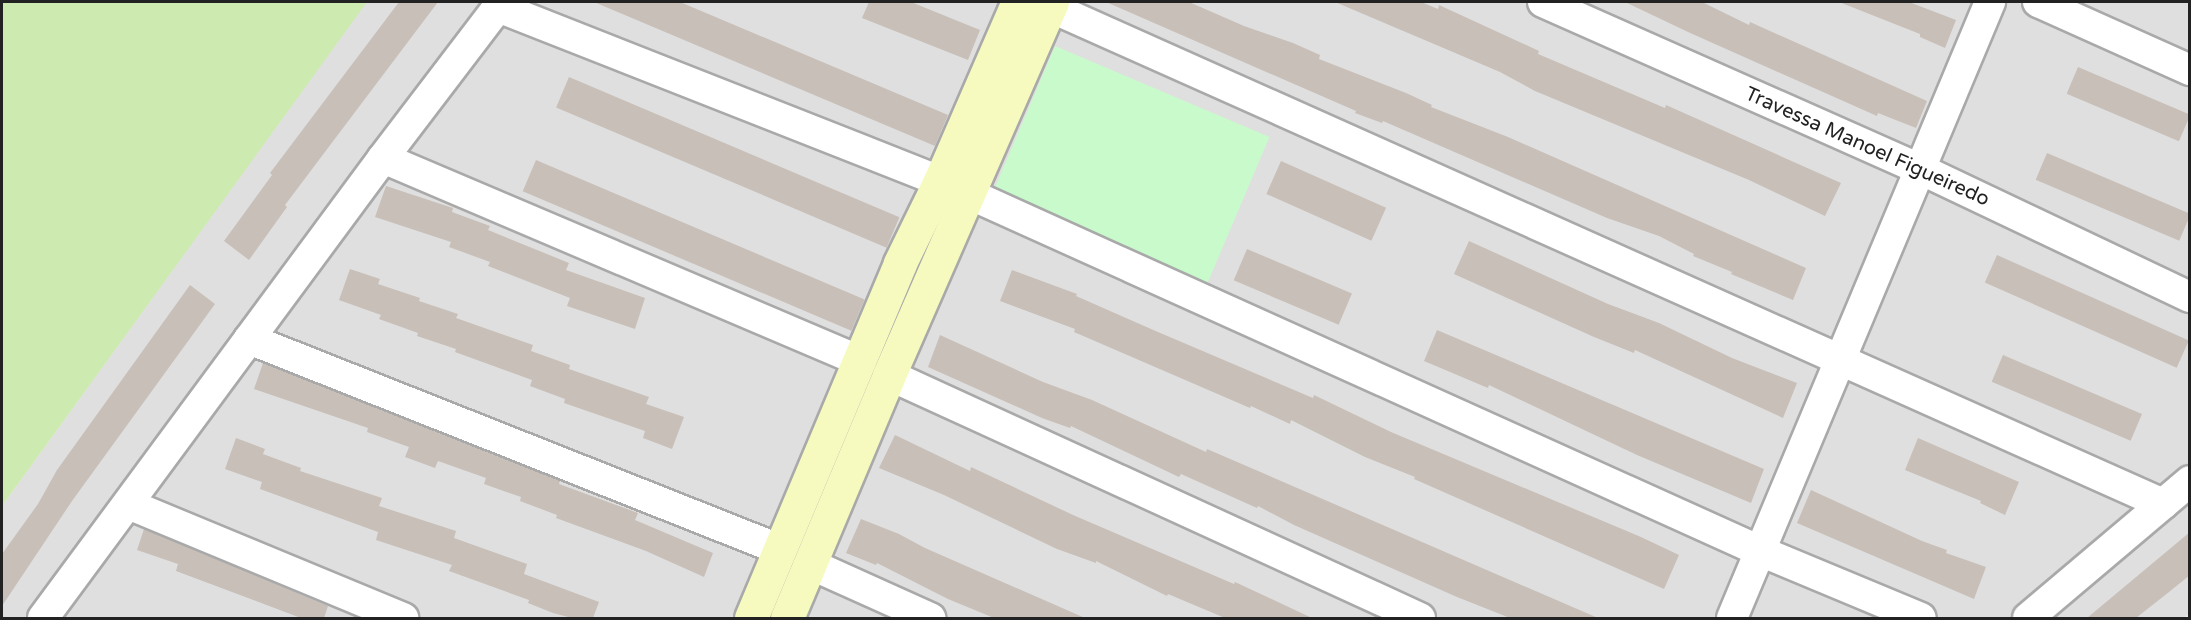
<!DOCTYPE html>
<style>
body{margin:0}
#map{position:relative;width:2191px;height:620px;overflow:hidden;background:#f2efe9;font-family:"Varela Round",sans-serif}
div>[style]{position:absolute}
.residential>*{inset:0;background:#e0dfdf}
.grass>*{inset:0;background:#cdebb0}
.park>*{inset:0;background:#c8facc;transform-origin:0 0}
.building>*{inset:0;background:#c7bfb8;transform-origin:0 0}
.roads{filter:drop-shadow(2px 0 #a9a9a9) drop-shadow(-2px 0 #a9a9a9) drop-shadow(0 2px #a9a9a9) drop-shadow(0 -2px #a9a9a9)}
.street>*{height:30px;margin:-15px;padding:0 15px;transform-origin:15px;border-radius:15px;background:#fff}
.secondary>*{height:33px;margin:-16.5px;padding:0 16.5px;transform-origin:16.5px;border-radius:16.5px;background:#f7fabf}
span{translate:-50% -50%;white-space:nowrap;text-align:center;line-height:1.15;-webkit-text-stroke:4.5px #fff;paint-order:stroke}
.street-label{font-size:20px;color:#222}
.frame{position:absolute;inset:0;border:3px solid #222;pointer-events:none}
</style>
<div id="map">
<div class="residential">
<div style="clip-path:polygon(366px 2px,2189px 2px,2190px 613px,2184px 618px,2px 618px,2px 506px)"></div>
</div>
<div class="grass">
<div style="clip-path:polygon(2px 2px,367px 2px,2px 506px)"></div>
</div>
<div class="park">
<div style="left:1055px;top:46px;width:233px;height:164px;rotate:23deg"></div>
</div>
<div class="building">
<div style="clip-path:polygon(399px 2px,438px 2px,285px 205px,287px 207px,249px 260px,224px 241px,272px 175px,270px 173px)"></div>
<div style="clip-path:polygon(594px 2px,680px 2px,948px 115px,935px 146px)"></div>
<div style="clip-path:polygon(869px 2px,911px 2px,980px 30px,968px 60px,862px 18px)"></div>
<div style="clip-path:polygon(1106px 2px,1189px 2px,1244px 26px,1293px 43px,1320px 55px,1319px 59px,1406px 93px,1432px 105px,1431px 107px,1508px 137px,1806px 268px,1793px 300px,1731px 274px,1732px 272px,1693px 256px,1694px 254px,1659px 236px,1607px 218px,1383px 121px,1382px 123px,1355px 113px,1356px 111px)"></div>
<div style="clip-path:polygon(1335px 2px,1421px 2px,1438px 9px,1439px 5px,1539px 51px,1538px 54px,1665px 108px,1666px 105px,1841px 183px,1825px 216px,1749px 180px,1535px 91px,1500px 72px)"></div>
<div style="clip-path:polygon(1625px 2px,1702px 2px,1749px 25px,1750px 22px,1927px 101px,1916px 128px,1878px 113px,1877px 116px,1688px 32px)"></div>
<div style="clip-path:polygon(1839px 2px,1909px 2px,1956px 20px,1945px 48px,1920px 37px,1920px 34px)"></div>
<div style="left:2078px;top:67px;width:122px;height:29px;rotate:23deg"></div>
<div style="left:569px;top:77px;width:359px;height:33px;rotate:23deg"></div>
<div style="left:2047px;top:153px;width:156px;height:29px;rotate:23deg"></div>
<div style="left:536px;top:160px;width:357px;height:34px;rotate:23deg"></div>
<div style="left:1281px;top:161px;width:115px;height:36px;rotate:24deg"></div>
<div style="clip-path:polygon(386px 186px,453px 208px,452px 212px,490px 226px,488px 230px,569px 263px,566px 270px,645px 298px,635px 329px,567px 306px,570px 298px,488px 266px,490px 262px,449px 247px,451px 242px,375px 217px)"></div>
<div style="clip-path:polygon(1469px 241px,1608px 304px,1659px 323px,1732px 358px,1797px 383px,1783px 418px,1635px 350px,1634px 353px,1594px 337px,1454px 274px)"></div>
<div style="left:1247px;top:249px;width:114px;height:34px;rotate:23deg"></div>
<div style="left:1997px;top:255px;width:210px;height:30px;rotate:24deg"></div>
<div style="clip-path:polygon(350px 269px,380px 279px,378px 284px,420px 298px,419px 301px,458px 314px,456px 318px,533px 345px,531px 351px,570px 365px,569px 369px,649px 397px,646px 404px,684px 417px,672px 449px,643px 438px,645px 431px,564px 403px,565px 399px,530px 386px,532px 380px,455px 352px,456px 349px,417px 336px,418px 333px,379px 319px,381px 315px,339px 300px)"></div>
<div style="clip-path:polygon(1012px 270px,1077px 294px,1076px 296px,1151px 329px,1313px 398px,1314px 395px,1391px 432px,1641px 537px,1679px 555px,1664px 589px,1414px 479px,1415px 477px,1365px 457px,1291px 420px,1290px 424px,1251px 406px,1250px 408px,1074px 332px,1075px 329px,1000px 301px)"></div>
<div style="clip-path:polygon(190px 285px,215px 304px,72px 501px,2px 606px,2px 554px,38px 504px,57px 470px)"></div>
<div style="clip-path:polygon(1437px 330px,1764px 469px,1751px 503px,1637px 455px,1489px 385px,1488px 388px,1424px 361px)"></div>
<div style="clip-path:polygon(940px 335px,1043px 382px,1092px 400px,1206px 452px,1207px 449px,1598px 618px,1510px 618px,1457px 597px,1294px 525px,1258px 506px,1257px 508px,1181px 474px,1179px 477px,1071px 426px,1070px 428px,1042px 418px,928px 367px)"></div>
<div style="left:2003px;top:355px;width:151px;height:29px;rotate:23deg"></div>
<div style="clip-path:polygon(263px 363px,560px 481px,559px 484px,638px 513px,635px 520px,713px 553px,704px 577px,646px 551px,556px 518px,557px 515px,520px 501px,521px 497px,484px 484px,486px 478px,438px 461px,435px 468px,405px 457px,409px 447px,367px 432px,368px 428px,254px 389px)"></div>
<div style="clip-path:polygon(895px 435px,970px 471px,971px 467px,1073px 515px,1234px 584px,1235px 582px,1312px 618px,1225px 618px,1168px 594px,1167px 596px,1096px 561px,1096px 563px,1057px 549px,944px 495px,879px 468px)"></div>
<div style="clip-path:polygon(236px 438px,265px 449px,263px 454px,301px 468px,300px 471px,382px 498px,379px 506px,456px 531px,454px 538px,527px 564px,524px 574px,599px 602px,593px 618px,572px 618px,553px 613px,528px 603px,529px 600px,449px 571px,452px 565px,376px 540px,378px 532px,260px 489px,262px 482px,225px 469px)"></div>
<div style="clip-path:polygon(1918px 438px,2019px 482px,2005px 515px,1980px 503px,1981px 501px,1905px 470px)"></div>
<div style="clip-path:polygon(1811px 490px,1922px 541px,1947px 550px,1946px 553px,1986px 567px,1974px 599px,1797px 523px)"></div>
<div style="clip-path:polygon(861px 519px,899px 534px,925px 548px,1085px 618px,994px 618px,948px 599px,877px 563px,876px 565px,846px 553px)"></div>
<div style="clip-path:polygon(144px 529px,328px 606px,324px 618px,301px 618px,176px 571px,178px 564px,137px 550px)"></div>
<div style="clip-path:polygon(2190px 532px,2190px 575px,2169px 592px,2136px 618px,2087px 618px)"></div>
</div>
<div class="roads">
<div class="street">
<div style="left:1039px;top:2px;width:1231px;rotate:24.07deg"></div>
<div style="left:1543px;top:2px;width:412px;rotate:23.9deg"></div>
<div style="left:1920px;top:169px;width:299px;rotate:25.4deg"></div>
<div style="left:2038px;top:2px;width:167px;rotate:24.1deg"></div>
<div style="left:498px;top:7px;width:475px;rotate:21.5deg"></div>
<div style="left:383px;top:158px;width:516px;rotate:23.04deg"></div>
<div style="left:967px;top:193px;width:870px;rotate:24.3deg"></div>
<div style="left:1760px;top:551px;width:174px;rotate:22.6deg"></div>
<div style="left:249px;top:339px;width:572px;rotate:21.63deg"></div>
<div style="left:889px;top:375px;width:584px;rotate:24.59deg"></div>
<div style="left:128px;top:504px;width:298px;rotate:22.5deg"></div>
<div style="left:810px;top:564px;width:132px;rotate:24.2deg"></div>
<div style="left:43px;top:618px;width:572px;rotate:-53.53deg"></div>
<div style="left:383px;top:158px;width:196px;rotate:-52.7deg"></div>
<div style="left:1732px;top:618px;width:668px;rotate:-67.27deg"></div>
<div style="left:2028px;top:618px;width:212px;rotate:-40.2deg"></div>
</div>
<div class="secondary">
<div style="left:751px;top:618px;width:385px;rotate:-67.2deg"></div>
<div style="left:900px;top:263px;width:91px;rotate:-64deg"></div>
<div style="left:940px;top:181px;width:195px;rotate:-66.5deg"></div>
<div style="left:787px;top:618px;width:264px;rotate:-67.2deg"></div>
<div style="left:889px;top:375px;width:407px;rotate:-66.4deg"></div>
</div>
</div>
<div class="street-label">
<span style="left:1867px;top:147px;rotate:24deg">Travessa Manoel Figueiredo</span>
</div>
<div class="frame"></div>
</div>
